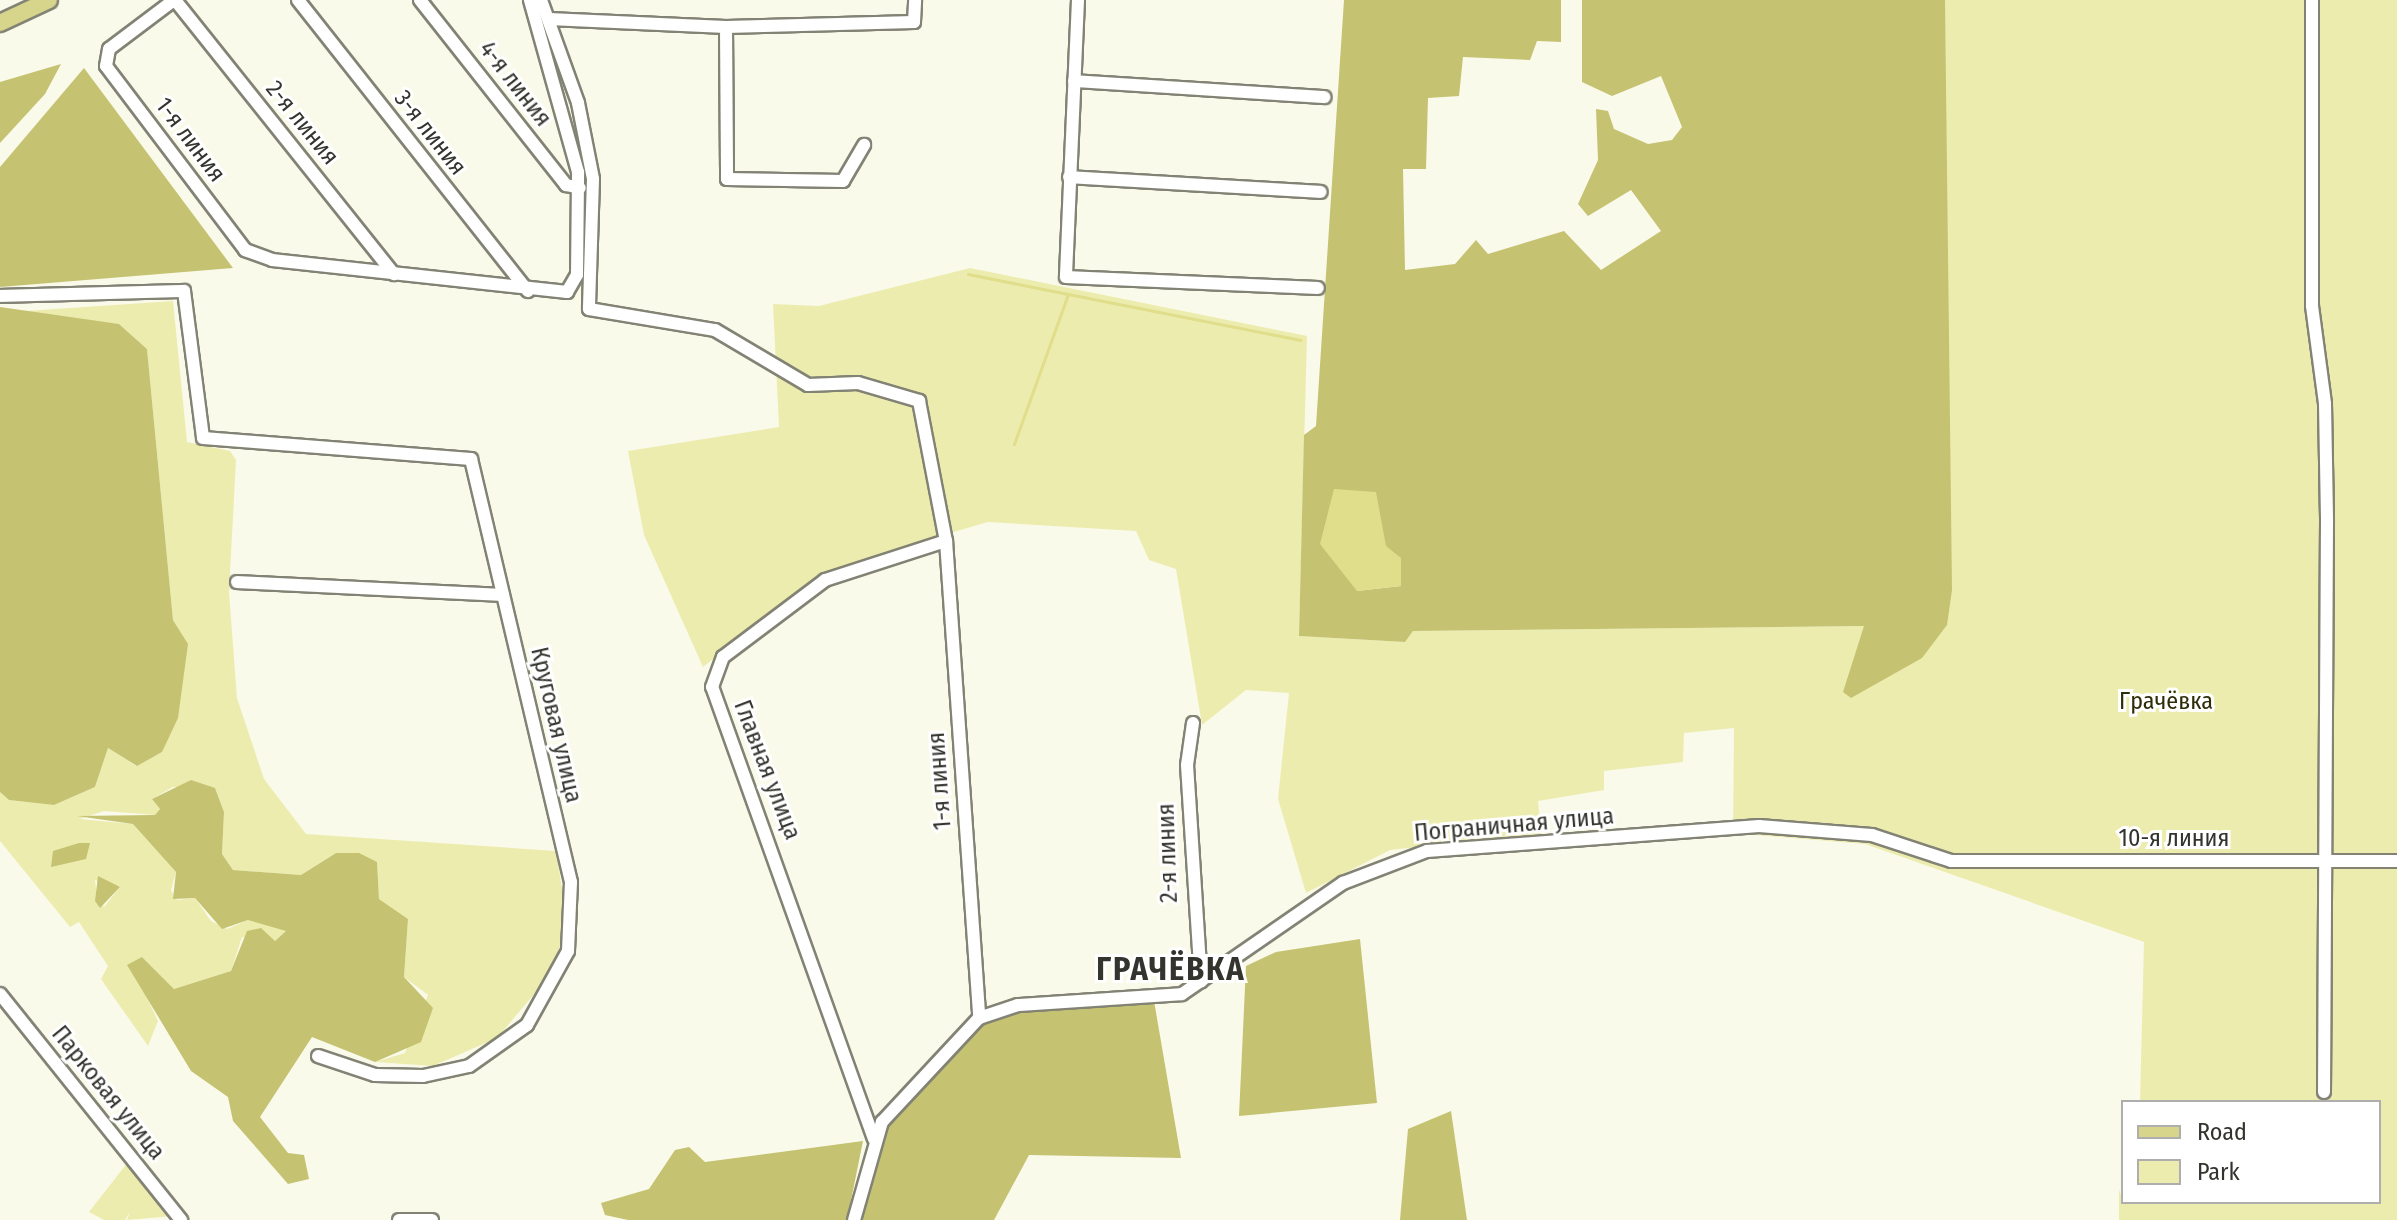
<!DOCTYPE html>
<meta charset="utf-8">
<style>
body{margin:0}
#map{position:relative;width:2397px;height:1220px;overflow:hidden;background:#fafaeb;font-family:"Fira Sans Condensed",sans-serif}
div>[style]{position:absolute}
.green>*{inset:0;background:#edecaf}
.forest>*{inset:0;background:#c5c271}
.water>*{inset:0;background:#e0dd8b}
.stream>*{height:3px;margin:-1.5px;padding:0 1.5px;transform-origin:1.5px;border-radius:1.5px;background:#e0dd8b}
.roads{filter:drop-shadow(2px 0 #838375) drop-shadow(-2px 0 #838375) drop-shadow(0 2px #838375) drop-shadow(0 -2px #838375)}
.minor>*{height:12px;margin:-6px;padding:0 6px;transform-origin:6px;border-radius:6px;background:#fff}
.major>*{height:16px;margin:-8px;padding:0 8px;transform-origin:8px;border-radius:8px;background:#d7d48b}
span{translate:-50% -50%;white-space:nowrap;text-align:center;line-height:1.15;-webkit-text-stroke:6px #fff;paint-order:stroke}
.street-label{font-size:24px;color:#34342f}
.park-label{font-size:24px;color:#2f2d08}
.district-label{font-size:32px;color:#34342f;font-weight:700;letter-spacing:2px}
.legend{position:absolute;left:2121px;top:1100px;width:260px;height:104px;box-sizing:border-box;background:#fff;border:2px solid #aeaeac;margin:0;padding:10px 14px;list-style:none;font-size:24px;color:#34342f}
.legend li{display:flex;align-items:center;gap:16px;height:40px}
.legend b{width:40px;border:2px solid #aeaeac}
</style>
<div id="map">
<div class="green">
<div style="clip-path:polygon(1945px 0,2397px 0,2397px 1220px,2119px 1220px,2119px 1189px,2123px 1202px,2379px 1202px,2379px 1102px,2140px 1102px,2144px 942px,1865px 844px,1733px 833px,1734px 728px,1684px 733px,1683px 762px,1604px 771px,1604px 790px,1538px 801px,1541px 834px,1390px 850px,1306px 893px,1278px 799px,1289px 693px,1246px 690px,1202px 725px,1176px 569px,1149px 560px,1136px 531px,988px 522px,933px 538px,822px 574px,703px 667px,644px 535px,628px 451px,779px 427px,773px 304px,819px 306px,970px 268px,1307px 336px,1299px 636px,1405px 642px,1413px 631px,1865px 626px,1844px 691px,1947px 625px)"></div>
<div style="clip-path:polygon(evenodd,173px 301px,187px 442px,230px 451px,236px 460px,229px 592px,237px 698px,264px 779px,306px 834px,556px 851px,568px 926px,547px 979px,497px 1038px,433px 1066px,375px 1062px,405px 1053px,428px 995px,404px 977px,408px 919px,379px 899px,377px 862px,336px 853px,301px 875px,233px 870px,222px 854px,224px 812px,215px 788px,173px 787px,152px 799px,160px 809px,155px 815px,104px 811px,80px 819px,133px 824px,176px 872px,171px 890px,177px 900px,195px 898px,211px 921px,227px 929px,248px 920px,274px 922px,286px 931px,275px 941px,242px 937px,231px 971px,174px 989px,142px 957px,134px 970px,158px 1021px,148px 1046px,101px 979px,108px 966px,79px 922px,70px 927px,0 841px,0 792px,9px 800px,54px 805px,95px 787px,108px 748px,136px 766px,162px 752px,183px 636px,173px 620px,147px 349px,119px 324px,11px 312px,173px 301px,95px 880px,120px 887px,104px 907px,97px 897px,95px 880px)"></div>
<div style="clip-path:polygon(128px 1162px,173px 1216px,127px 1220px,130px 1212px,125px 1220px,104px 1220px,89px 1212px)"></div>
</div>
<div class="forest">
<div style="clip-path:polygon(evenodd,1344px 0,1561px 0,1561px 42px,1537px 41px,1530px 60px,1463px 57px,1459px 96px,1428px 98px,1426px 169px,1403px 169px,1405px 270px,1455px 264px,1476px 240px,1488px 254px,1564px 231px,1601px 270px,1661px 231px,1631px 190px,1588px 216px,1578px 204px,1598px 160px,1596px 109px,1608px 111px,1614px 129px,1648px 144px,1672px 140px,1682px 127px,1661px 76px,1612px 96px,1582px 82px,1582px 0,1945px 0,1952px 590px,1947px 625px,1922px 658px,1851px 698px,1843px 692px,1864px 626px,1413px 631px,1405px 642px,1299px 636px,1304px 435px,1316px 426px,1344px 0,1386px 546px,1401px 586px,1357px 591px,1386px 546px)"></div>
<div style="clip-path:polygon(61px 64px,45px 94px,0 143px,0 82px)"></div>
<div style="clip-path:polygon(84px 68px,233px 268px,0 287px,0 167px)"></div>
<div style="clip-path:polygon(0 307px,119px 324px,147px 349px,173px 620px,188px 644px,178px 718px,162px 752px,137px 766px,108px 748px,95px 787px,54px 805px,9px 800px,0 792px)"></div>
<div style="clip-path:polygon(191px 780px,215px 788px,224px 812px,222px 854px,233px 870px,301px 875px,336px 853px,359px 853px,377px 862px,379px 899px,408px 919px,404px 977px,433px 1008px,421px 1042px,375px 1062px,312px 1037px,260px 1117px,288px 1153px,304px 1155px,309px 1179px,288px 1184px,233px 1121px,228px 1097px,191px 1071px,127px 965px,142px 957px,174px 989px,231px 971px,247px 931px,261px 928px,275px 941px,286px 931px,248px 920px,222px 929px,195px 898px,173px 899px,176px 872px,133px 824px,77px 816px,155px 815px,160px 809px,152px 799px)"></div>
<div style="clip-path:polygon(79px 843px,90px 843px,86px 859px,51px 867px,53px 851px)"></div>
<div style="clip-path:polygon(98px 876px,120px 887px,100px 908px,95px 901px)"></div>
<div style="clip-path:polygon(1360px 939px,1377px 1103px,1239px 1116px,1246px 966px,1276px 952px)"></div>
<div style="clip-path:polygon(1153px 995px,1181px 1158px,1029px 1155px,994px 1220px,854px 1220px,874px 1139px,979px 1018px)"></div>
<div style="clip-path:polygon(1451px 1111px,1467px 1220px,1400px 1220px,1408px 1129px)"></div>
<div style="clip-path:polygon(863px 1141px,847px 1220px,628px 1220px,605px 1215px,601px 1203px,649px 1189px,675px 1150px,689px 1147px,705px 1162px)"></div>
</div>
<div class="water">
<div style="clip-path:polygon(1334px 489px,1376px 492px,1386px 546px,1401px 558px,1401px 586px,1357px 591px,1320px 544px)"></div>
</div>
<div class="stream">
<div style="left:968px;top:274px;width:102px;rotate:11.3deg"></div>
<div style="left:1014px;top:444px;width:159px;rotate:-70.2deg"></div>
<div style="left:1068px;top:294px;width:237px;rotate:11.2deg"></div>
</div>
<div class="roads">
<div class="minor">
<div style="left:174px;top:0;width:81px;rotate:143deg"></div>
<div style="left:109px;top:49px;width:17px;rotate:100deg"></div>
<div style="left:106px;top:66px;width:231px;rotate:52.9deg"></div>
<div style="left:245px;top:250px;width:29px;rotate:20deg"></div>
<div style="left:272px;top:260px;width:297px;rotate:6.2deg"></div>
<div style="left:567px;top:292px;width:20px;rotate:-60deg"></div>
<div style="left:577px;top:275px;width:103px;rotate:-89.4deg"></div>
<div style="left:578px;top:172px;width:179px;rotate:-105.6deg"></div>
<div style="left:175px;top:0;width:351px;rotate:51.4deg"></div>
<div style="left:298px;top:0;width:371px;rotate:51.7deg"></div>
<div style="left:420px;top:0;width:236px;rotate:51.7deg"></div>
<div style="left:566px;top:185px;width:14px;rotate:12deg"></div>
<div style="left:541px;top:0;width:109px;rotate:70.2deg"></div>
<div style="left:578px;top:103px;width:77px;rotate:78.8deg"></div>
<div style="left:593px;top:179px;width:130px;rotate:91.8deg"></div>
<div style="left:589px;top:309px;width:128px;rotate:9.5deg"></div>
<div style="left:715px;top:330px;width:108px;rotate:30.6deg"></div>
<div style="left:808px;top:385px;width:50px;rotate:-2.3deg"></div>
<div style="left:858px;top:383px;width:64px;rotate:16.4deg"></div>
<div style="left:919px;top:401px;width:143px;rotate:79.1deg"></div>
<div style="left:946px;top:541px;width:478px;rotate:86deg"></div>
<div style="left:1078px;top:0;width:277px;rotate:92.5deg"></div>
<div style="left:1066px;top:277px;width:252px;rotate:2.5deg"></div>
<div style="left:2312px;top:0;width:306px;rotate:90deg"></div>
<div style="left:2312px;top:306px;width:99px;rotate:82.4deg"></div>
<div style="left:2325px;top:404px;width:118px;rotate:89deg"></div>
<div style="left:2327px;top:522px;width:570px;rotate:90.3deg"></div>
<div style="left:549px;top:19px;width:177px;rotate:2.6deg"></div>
<div style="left:726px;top:27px;width:188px;rotate:-1.5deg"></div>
<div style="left:914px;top:22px;width:22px;rotate:-87deg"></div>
<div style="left:726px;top:27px;width:152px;rotate:89.6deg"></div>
<div style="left:727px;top:179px;width:116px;rotate:1deg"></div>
<div style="left:843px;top:181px;width:42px;rotate:-59.7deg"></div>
<div style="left:1074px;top:81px;width:251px;rotate:3.7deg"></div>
<div style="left:1069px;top:177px;width:252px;rotate:3.4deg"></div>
<div style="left:0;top:296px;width:184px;rotate:-1.6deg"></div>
<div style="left:184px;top:291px;width:148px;rotate:82.6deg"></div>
<div style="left:203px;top:438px;width:269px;rotate:4.5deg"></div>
<div style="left:471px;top:459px;width:435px;rotate:76.7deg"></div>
<div style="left:571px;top:882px;width:69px;rotate:92.5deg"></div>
<div style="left:568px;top:951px;width:85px;rotate:119deg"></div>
<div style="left:527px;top:1025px;width:71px;rotate:144.7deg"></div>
<div style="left:469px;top:1066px;width:47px;rotate:167.7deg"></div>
<div style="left:423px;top:1076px;width:48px;rotate:-178.8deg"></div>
<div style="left:375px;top:1075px;width:60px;rotate:-161.6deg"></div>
<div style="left:237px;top:582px;width:266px;rotate:2.8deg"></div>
<div style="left:1193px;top:723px;width:42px;rotate:98.1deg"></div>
<div style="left:1187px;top:765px;width:217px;rotate:86.3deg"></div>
<div style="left:0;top:994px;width:290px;rotate:51.3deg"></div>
<div style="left:874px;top:1139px;width:480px;rotate:-109.7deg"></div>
<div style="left:712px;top:687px;width:32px;rotate:-70deg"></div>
<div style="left:723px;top:657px;width:128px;rotate:-37deg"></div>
<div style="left:825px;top:580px;width:127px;rotate:-17.9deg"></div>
<div style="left:399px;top:1220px;width:33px"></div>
<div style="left:854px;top:1220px;width:102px;rotate:-74.1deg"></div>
<div style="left:882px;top:1122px;width:142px;rotate:-47deg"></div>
<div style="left:979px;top:1018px;width:41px;rotate:-18.4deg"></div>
<div style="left:1018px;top:1005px;width:164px;rotate:-3.8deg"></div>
<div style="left:1182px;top:994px;width:196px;rotate:-34.6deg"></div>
<div style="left:1343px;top:883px;width:90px;rotate:-20.9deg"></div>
<div style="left:1427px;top:851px;width:333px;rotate:-4.3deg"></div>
<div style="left:1759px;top:826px;width:113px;rotate:4.6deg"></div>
<div style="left:1872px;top:835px;width:83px;rotate:18.2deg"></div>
<div style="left:1951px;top:861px;width:446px"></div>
</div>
<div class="major">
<div style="left:0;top:23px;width:54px;rotate:-25.1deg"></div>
</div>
</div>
<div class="street-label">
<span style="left:515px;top:84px;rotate:52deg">4-я линия</span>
<span style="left:302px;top:123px;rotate:51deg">2-я линия</span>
<span style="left:430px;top:133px;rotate:52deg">3-я линия</span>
<span style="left:190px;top:140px;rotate:53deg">1-я линия</span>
<span style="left:556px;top:725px;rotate:77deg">Круговая улица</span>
<span style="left:767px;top:770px;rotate:69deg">Главная улица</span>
<span style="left:940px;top:781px;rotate:-94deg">1-я линия</span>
<span style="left:1514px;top:825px;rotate:-5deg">Пограничная улица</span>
<span style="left:2174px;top:839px">10-я линия</span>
<span style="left:1168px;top:853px;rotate:-92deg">2-я линия</span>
<span style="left:108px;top:1093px;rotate:51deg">Парковая улица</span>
</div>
<div class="park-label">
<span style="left:2166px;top:702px">Грачёвка</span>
</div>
<div class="district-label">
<span style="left:1171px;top:969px">ГРАЧЁВКА</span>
</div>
<ul class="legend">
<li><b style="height:10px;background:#d7d48b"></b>Road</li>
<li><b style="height:22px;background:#edecaf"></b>Park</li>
</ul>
</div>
